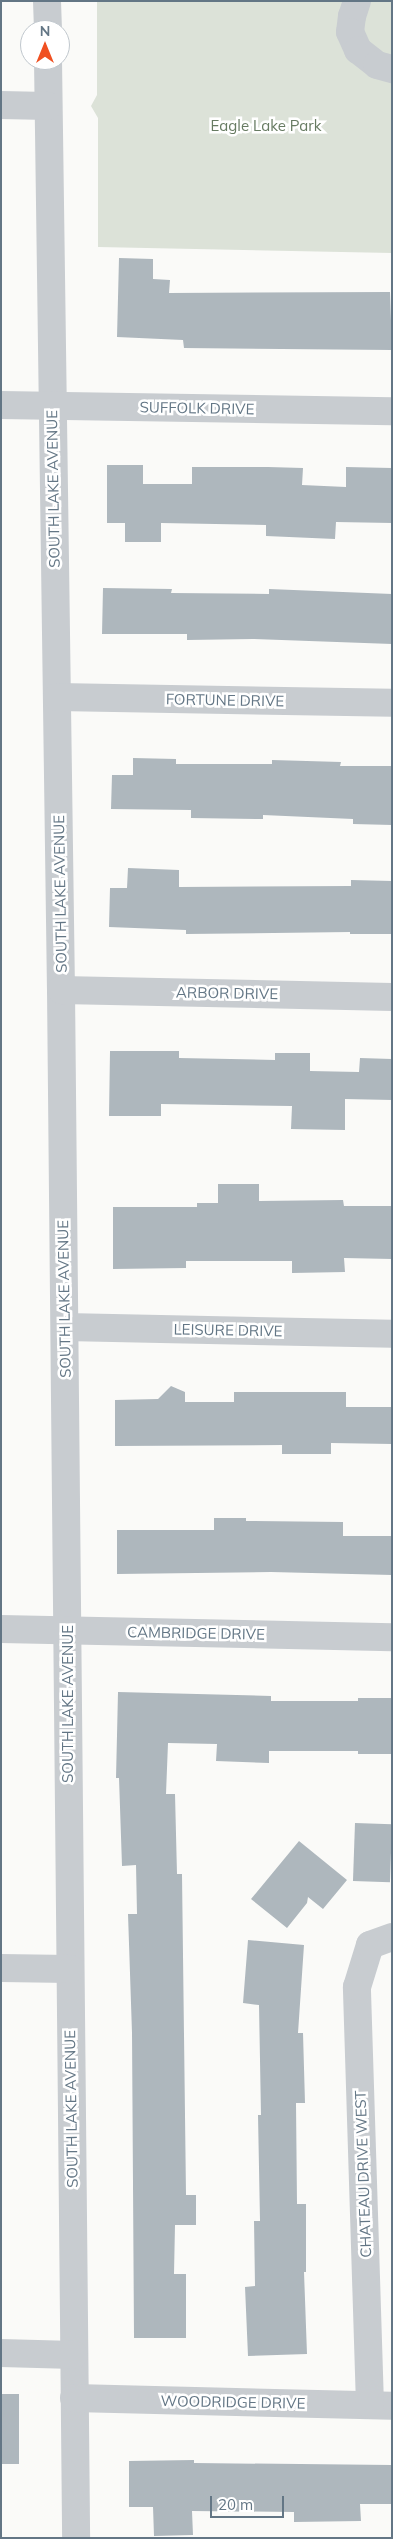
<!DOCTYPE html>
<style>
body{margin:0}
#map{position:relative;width:393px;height:2539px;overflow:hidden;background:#fafaf8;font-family:Mulish,sans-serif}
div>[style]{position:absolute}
.green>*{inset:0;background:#dce2d8}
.building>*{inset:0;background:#aeb7bd;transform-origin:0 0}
.minor>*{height:28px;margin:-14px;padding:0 14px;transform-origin:14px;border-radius:14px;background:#c8ccd0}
span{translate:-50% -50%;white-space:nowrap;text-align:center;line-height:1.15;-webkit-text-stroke:5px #fff;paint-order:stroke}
.park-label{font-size:15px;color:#677b62}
.street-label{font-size:15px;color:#637685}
.frame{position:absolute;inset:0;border:2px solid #637685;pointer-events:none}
.north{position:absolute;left:20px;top:20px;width:50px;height:50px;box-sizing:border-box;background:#fff;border:1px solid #c1c8ce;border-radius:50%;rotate:0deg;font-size:14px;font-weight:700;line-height:20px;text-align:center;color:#637685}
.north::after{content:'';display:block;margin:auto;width:18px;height:22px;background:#f05021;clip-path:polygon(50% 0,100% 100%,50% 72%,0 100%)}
.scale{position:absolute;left:210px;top:2496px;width:74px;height:22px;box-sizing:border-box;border:2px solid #637685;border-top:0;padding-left:6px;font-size:15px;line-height:18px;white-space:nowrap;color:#637685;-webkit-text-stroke:4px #fff;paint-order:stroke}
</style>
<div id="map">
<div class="green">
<div style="clip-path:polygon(97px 1px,392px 1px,392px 253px,98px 247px,98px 118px,91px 106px,97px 95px)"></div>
</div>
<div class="building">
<div style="clip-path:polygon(119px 258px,153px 259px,153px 279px,170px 280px,169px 293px,390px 292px,392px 350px,184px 348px,183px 340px,117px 337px)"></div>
<div style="clip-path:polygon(107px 465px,143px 465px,143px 484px,192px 484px,192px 467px,268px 467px,303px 468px,302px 485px,346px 487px,346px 467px,392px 468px,392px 523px,336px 522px,335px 539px,266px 536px,266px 525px,161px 523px,161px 542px,125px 542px,125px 523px,107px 523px)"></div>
<div style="clip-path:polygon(103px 588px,172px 589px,171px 593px,269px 594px,269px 589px,392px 594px,392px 644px,253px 639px,187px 640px,187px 634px,102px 634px)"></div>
<div style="clip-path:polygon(133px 758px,176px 759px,176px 764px,272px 764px,272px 760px,341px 762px,340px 766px,392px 766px,392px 825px,353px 824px,353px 819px,263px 815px,263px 819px,191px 818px,191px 810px,111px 809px,112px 775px,133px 775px)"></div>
<div style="clip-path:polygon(128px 868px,179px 870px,179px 887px,351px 886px,351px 880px,392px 881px,392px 934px,350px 934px,350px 932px,186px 934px,186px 930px,109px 927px,110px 888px,127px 888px)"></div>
<div style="clip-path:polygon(110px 1051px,179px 1051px,179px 1058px,275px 1060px,275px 1053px,310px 1053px,310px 1071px,359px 1072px,360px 1058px,392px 1059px,392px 1100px,345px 1099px,345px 1130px,291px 1129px,292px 1106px,161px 1104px,161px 1116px,109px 1116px)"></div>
<div style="clip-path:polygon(218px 1184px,259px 1184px,259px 1201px,343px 1200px,344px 1206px,392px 1206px,392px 1259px,344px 1258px,345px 1272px,292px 1273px,292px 1261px,186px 1261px,186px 1268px,113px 1269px,113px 1207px,197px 1207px,197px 1203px,218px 1203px)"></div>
<div style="clip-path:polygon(171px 1386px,185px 1392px,185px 1402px,234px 1402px,234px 1392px,346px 1392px,346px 1407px,392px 1407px,392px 1444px,331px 1443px,331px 1454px,282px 1454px,282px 1445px,115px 1446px,115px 1400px,158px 1399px)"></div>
<div style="clip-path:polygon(214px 1518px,246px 1518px,246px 1521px,343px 1522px,343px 1536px,392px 1536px,392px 1575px,271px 1572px,117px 1574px,117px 1530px,214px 1530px)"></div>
<div style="clip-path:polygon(118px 1692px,271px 1696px,271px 1701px,358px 1701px,358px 1698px,392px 1698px,392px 1754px,358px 1754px,358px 1751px,269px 1751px,269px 1763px,216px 1761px,217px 1744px,168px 1743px,166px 1794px,175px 1794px,177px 1874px,182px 1874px,186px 2195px,196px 2195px,196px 2225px,175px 2225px,174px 2274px,186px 2274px,186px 2338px,134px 2338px,132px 2033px,128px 1914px,137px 1914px,136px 1865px,122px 1866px,119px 1778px,116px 1778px)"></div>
<div style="left:355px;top:1823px;width:37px;height:58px;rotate:2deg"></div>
<div style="clip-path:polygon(299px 1841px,347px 1880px,323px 1909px,308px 1897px,307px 1903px,287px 1928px,251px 1899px)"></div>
<div style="clip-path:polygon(248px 1940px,304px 1945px,298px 2033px,303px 2033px,305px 2103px,296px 2103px,297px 2204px,306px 2204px,306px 2272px,304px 2272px,307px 2354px,248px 2356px,245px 2287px,255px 2286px,254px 2221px,260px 2221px,258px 2115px,261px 2115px,259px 2005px,243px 2003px)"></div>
<div style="left:1px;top:2394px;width:18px;height:70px"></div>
<div style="clip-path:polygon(194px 2460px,194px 2463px,392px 2465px,392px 2504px,360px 2504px,361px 2521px,294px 2522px,294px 2512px,192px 2511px,193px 2535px,154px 2536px,153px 2507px,129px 2507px,129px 2461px)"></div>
</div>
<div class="minor">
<div style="left:47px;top:1px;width:29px;rotate:88deg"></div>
<div style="left:357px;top:1px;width:16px;rotate:108deg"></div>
<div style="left:352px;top:16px;width:16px;rotate:97deg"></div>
<div style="left:350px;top:32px;width:20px;rotate:66deg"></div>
<div style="left:358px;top:50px;width:24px;rotate:38deg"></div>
<div style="left:377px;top:65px;width:16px;rotate:15deg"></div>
<div style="left:48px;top:60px;width:930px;rotate:89.2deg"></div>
<div style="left:61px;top:990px;width:1548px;rotate:89.44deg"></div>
<div style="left:1px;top:105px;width:47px;rotate:1.2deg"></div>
<div style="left:1px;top:405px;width:391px;rotate:0.9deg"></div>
<div style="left:57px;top:697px;width:335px;rotate:1deg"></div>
<div style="left:61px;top:990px;width:331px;rotate:1.2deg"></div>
<div style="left:65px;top:1327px;width:327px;rotate:1.2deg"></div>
<div style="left:1px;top:1629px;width:391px;rotate:1.2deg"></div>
<div style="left:1px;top:1968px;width:69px;rotate:0.8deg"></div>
<div style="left:1px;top:2353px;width:73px;rotate:1.6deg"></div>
<div style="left:74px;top:2398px;width:318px;rotate:1.4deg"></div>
<div style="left:370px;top:2405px;width:418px;rotate:-91.8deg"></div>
<div style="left:357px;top:1987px;width:44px;rotate:-72.8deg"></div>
<div style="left:370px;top:1945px;width:23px;rotate:-20deg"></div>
</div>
<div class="park-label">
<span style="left:266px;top:126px">Eagle Lake Park</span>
</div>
<div class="street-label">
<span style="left:197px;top:408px;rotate:1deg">SUFFOLK DRIVE</span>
<span style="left:53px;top:489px;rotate:-91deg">SOUTH LAKE AVENUE</span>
<span style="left:225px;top:700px;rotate:1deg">FORTUNE DRIVE</span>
<span style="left:60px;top:894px;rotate:-91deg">SOUTH LAKE AVENUE</span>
<span style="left:227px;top:993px;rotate:1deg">ARBOR DRIVE</span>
<span style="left:64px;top:1299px;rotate:-91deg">SOUTH LAKE AVENUE</span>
<span style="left:228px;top:1330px;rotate:1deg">LEISURE DRIVE</span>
<span style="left:196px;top:1633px;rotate:1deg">CAMBRIDGE DRIVE</span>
<span style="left:68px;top:1704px;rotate:-90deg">SOUTH LAKE AVENUE</span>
<span style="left:71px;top:2109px;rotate:-91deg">SOUTH LAKE AVENUE</span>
<span style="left:363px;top:2174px;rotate:-92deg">CHATEAU DRIVE WEST</span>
<span style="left:233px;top:2402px;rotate:1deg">WOODRIDGE DRIVE</span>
</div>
<div class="frame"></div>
<div class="north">N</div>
<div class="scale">20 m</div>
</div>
